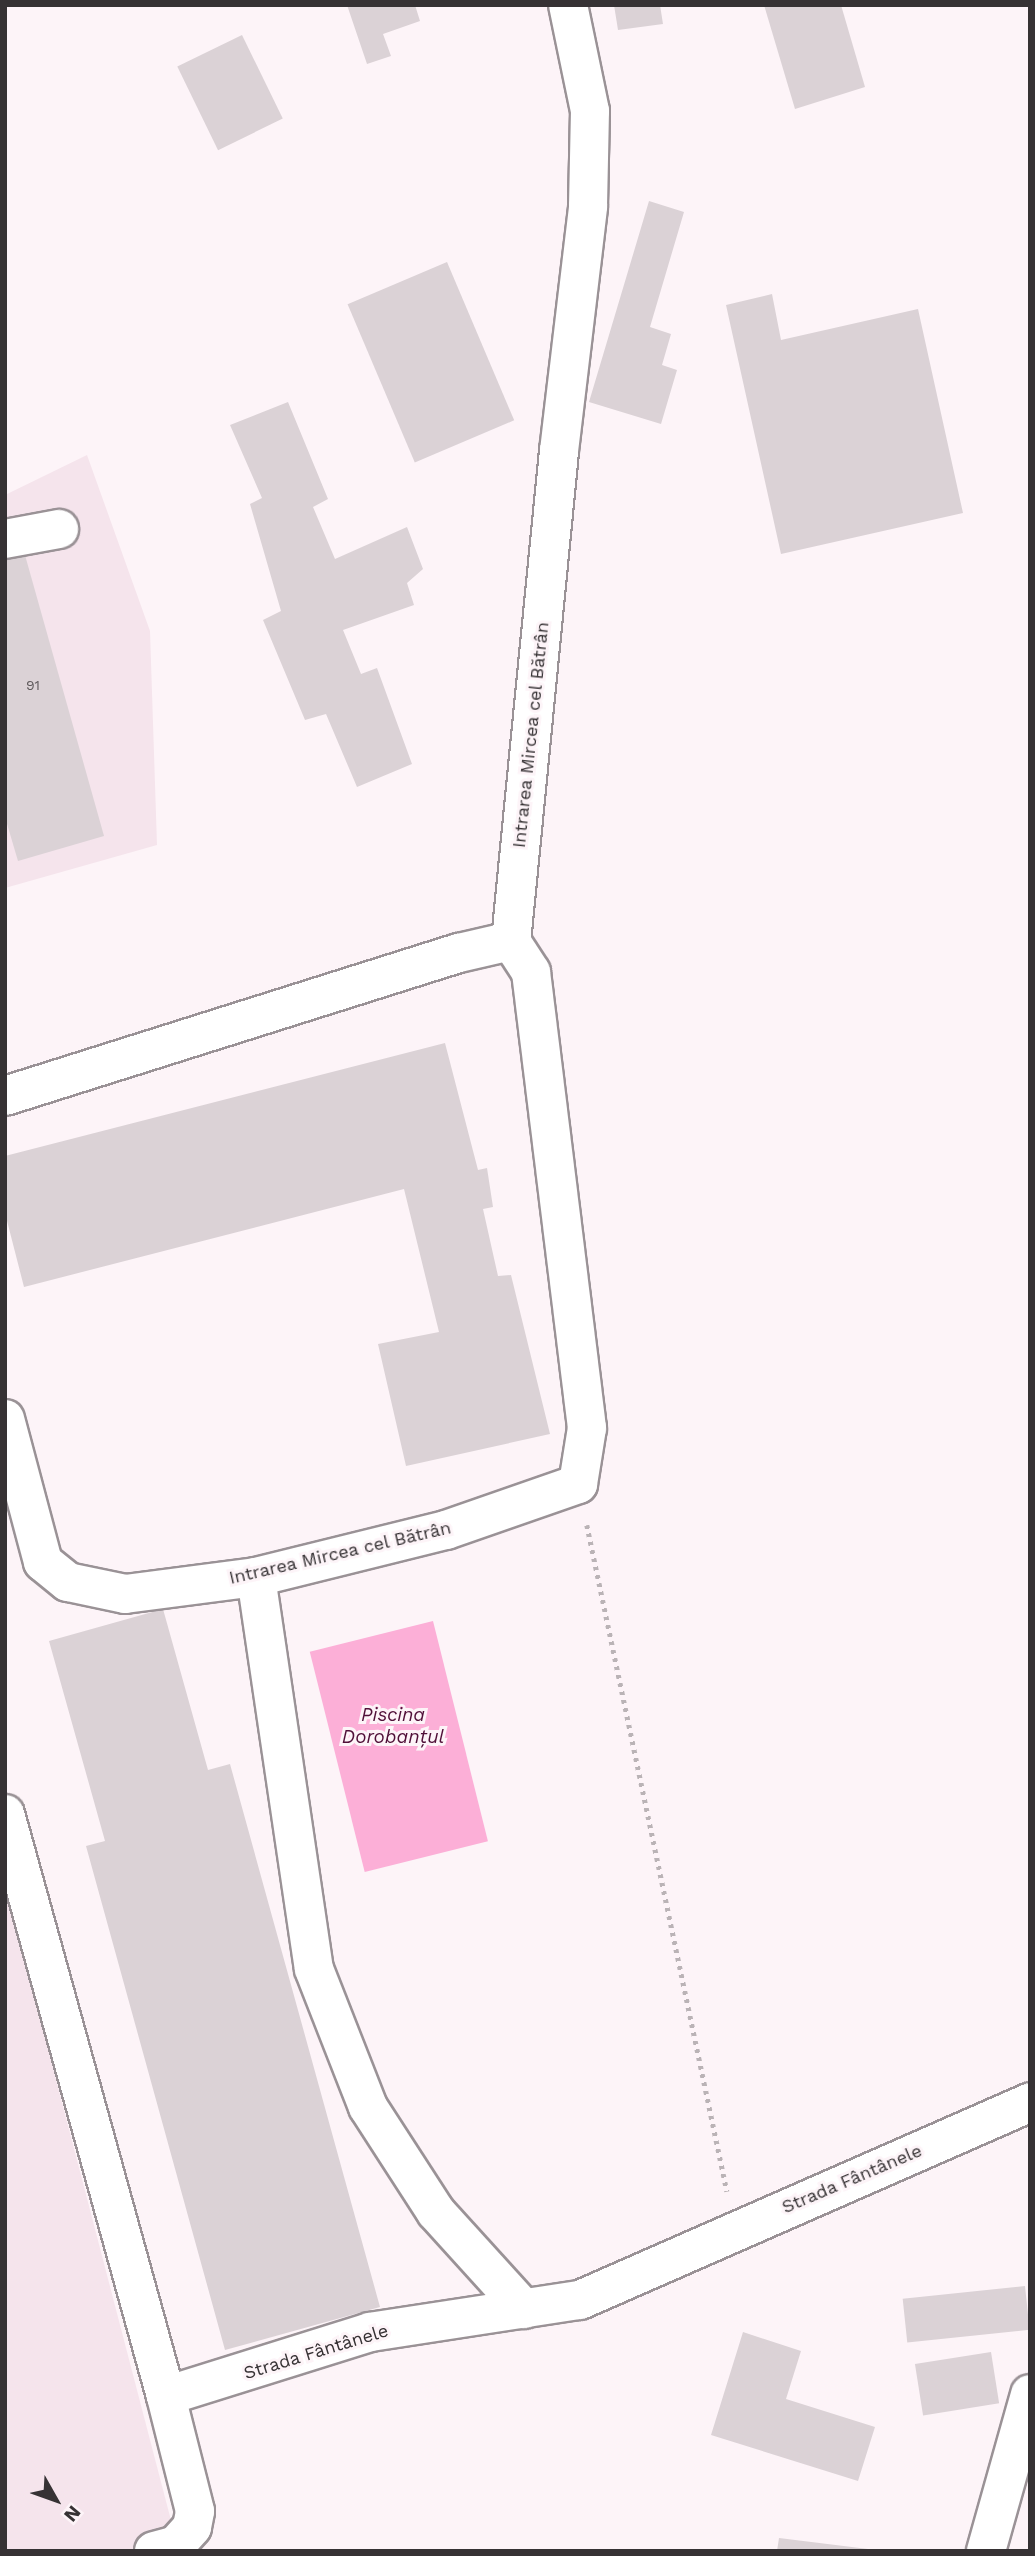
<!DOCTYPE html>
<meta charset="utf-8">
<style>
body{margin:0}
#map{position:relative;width:1035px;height:2556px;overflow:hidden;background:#fdf4f8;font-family:"Work Sans",sans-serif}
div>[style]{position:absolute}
.built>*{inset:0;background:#f5e4ec}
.water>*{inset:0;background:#fcafd7;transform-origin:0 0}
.building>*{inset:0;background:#dbd2d6;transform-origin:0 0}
.path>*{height:4.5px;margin-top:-2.25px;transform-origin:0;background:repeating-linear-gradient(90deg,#bab3b6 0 3.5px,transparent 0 8.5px)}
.roads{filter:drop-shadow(2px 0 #9a9296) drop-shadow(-2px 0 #9a9296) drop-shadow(0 2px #9a9296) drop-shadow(0 -2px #9a9296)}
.minor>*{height:38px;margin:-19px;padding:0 19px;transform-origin:19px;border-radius:19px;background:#fff}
span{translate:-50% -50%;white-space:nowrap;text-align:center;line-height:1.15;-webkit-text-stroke:6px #fdf4f8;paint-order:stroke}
.number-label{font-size:14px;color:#5f5a5c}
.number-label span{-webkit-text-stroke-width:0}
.street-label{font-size:18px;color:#363234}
.water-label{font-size:19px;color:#500f38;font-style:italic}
.frame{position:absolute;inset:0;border:7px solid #363234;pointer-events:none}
.north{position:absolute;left:21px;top:2465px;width:70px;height:70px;-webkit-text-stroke:5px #fdf4f8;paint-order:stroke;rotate:130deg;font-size:19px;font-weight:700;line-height:28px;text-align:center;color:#363234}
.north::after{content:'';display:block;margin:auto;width:24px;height:32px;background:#363234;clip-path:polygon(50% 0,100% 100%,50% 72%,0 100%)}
</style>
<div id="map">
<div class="built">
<div style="clip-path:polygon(87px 455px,150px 631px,157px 845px,5px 888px,5px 495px)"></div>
<div style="clip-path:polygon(5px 1884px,179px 2551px,5px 2551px)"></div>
</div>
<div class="water">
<div style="left:433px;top:1621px;width:227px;height:127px;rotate:76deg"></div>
</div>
<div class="building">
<div style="clip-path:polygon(347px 5px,415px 5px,420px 21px,383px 34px,391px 56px,367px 64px)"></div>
<div style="clip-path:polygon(614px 5px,660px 5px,663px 24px,618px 30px)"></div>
<div style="clip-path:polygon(764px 5px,841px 5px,865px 87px,795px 109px)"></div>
<div style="left:242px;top:35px;width:93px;height:72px;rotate:64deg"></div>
<div style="clip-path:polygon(649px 201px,684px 212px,650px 327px,671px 334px,662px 365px,677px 370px,661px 424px,589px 402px)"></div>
<div style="left:447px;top:262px;width:172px;height:108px;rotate:67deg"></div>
<div style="clip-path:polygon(772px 294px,781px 340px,918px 309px,963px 513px,781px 554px,726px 305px)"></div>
<div style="clip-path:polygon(288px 402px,328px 499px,313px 507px,335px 559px,407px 527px,423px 569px,407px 583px,414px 605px,343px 630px,361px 674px,377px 668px,412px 764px,357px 787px,326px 714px,305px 720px,263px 620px,281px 611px,250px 504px,262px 498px,230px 425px)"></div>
<div style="clip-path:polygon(23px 548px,104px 836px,18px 861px,5px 817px,5px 553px)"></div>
<div style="clip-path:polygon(445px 1043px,478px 1170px,487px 1168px,493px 1207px,483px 1209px,498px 1276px,511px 1275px,550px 1434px,406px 1466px,378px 1344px,439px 1332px,404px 1189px,24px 1287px,5px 1213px,5px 1156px)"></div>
<div style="clip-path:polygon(163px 1609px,208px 1770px,230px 1764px,380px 2307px,225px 2350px,86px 1846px,105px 1841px,49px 1641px)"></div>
<div style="left:1025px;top:2286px;width:44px;height:123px;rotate:84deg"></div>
<div style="clip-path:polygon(743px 2332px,801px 2351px,786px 2399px,875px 2427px,858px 2481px,711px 2435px)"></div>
<div style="left:991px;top:2352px;width:52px;height:77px;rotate:81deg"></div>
<div style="clip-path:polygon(779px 2538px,868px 2549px,868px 2551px,777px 2551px)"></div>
</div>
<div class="path">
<div style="left:587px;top:1525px;width:681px;rotate:78.13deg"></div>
</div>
<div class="roads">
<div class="minor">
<div style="left:5px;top:539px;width:55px;rotate:-10.5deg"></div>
<div style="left:5px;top:1096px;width:476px;rotate:-17.5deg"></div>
<div style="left:459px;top:953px;width:53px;rotate:-13deg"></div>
<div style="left:511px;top:941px;width:492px;rotate:-84.4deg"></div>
<div style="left:559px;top:451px;width:247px;rotate:-83.2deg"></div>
<div style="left:588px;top:206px;width:95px;rotate:-88.8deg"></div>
<div style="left:590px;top:111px;width:108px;rotate:-101.7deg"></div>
<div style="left:5px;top:1419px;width:148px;rotate:75.1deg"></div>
<div style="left:43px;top:1562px;width:32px;rotate:39deg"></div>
<div style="left:68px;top:1582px;width:58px;rotate:11.9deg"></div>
<div style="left:125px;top:1594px;width:132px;rotate:-7.4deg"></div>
<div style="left:256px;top:1577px;width:196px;rotate:-13.9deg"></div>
<div style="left:446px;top:1530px;width:140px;rotate:-19.2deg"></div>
<div style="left:578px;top:1484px;width:57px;rotate:-80.9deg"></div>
<div style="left:587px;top:1428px;width:459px;rotate:-97deg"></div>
<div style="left:531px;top:972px;width:37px;rotate:-123deg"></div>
<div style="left:256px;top:1577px;width:396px;rotate:81.6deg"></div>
<div style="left:314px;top:1969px;width:148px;rotate:68.6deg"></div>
<div style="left:368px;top:2107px;width:125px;rotate:57.1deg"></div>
<div style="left:436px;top:2212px;width:131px;rotate:47.8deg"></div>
<div style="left:5px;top:1814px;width:604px;rotate:74.54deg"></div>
<div style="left:166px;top:2396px;width:214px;rotate:-17.4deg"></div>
<div style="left:370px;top:2332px;width:212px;rotate:-8.7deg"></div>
<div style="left:580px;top:2300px;width:492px;rotate:-23.7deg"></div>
<div style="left:154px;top:2551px;width:23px;rotate:-15deg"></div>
<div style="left:176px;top:2545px;width:24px;rotate:-48deg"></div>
<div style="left:192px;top:2527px;width:16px;rotate:-79deg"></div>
<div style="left:195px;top:2511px;width:119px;rotate:-104.2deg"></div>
<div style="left:986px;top:2551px;width:163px;rotate:-74.3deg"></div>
</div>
</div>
<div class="number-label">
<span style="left:33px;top:685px">91</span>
</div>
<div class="street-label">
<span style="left:531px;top:735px;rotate:-84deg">Intrarea Mircea cel Bătrân</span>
<span style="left:340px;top:1553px;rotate:-13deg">Intrarea Mircea cel Bătrân</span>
<span style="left:852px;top:2179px;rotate:-23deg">Strada Fântânele</span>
<span style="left:316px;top:2352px;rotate:-17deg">Strada Fântânele</span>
</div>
<div class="water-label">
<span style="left:393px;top:1726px">Piscina<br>Dorobanțul</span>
</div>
<div class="frame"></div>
<div class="north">N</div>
</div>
